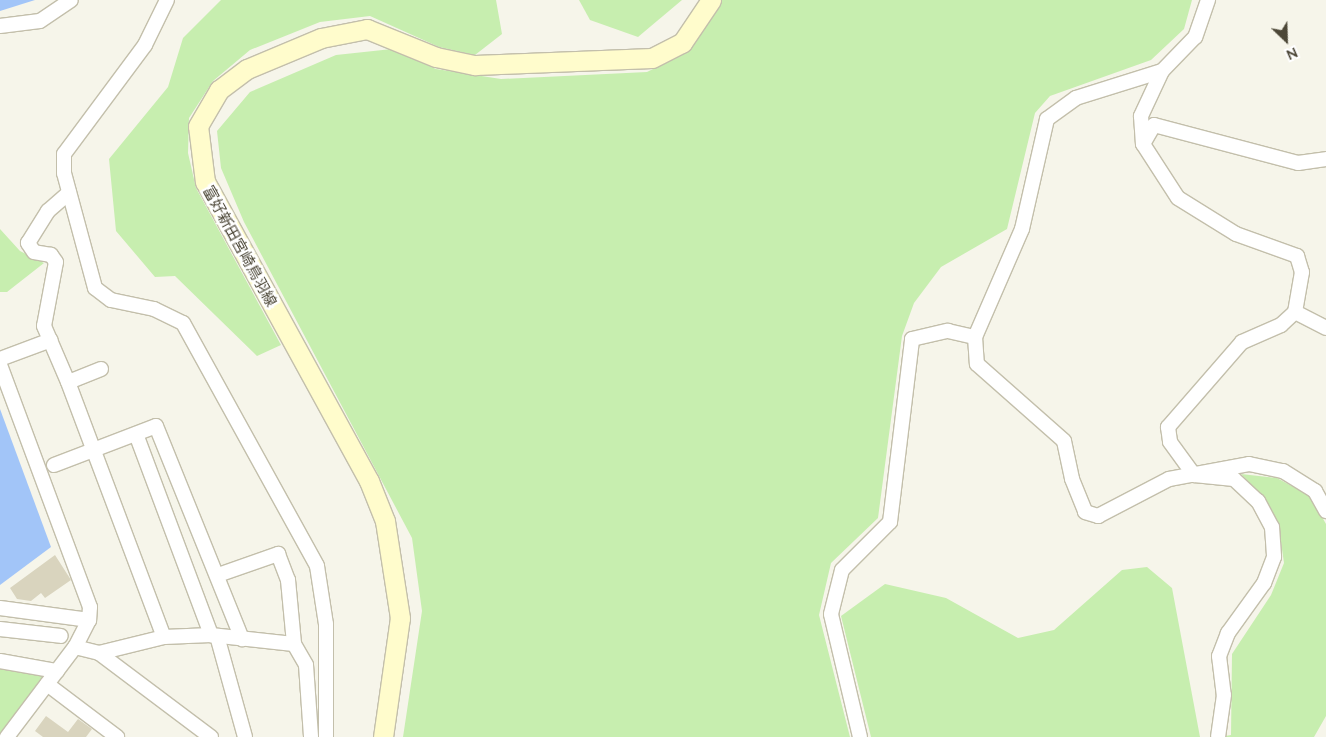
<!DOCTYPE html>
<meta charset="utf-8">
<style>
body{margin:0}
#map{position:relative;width:1326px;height:737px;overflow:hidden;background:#f6f5ea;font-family:Mulish,"Noto Sans JP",sans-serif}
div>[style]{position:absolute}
.green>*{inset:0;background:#c7eeaf}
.water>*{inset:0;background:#a2c5f8}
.building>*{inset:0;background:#d9d4be}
.roads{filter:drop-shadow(1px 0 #c3bfab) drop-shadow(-1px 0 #c3bfab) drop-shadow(0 1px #c3bfab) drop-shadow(0 -1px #c3bfab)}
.minor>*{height:14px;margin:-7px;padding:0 7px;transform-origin:7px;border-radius:7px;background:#fff}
.secondary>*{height:19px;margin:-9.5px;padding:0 9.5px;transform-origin:9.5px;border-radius:9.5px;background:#fffccc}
span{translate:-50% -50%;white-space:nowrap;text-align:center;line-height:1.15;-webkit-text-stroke:5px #fff;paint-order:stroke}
.street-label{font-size:15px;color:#4c4737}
.north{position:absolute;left:1261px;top:15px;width:50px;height:50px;-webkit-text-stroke:4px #fff;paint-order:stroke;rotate:156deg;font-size:14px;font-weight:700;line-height:20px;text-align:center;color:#4c4737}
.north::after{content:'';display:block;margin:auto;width:18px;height:22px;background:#4c4737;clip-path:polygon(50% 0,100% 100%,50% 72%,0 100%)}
</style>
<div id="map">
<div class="green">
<div style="clip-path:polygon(221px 0,496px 0,502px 34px,475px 55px,439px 47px,370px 16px,320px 22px,250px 50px,213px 81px,189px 118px,188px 153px,196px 188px,281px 345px,257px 356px,175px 276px,155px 277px,116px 231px,109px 159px,168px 87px,183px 38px)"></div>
<div style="clip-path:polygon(579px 0,682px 0,638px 37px,590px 20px)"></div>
<div style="clip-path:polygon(720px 0,1192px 0,1184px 29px,1151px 60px,1050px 96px,1035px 113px,1007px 229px,941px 267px,914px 303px,902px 336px,878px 518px,831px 563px,819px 615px,850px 737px,403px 737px,422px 611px,412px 538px,244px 222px,221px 168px,217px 131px,250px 92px,336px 55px,392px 49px,436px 69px,501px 79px,647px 72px,689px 51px)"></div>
<div style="clip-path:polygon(0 229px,20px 251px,44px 263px,7px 292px,0 292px)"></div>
<div style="clip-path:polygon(1241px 474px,1277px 478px,1310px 496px,1326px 524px,1326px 716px,1314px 737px,1219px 737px,1231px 735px,1232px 654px,1271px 595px,1284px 563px,1279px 528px,1263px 497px)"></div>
<div style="clip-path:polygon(1147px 567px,1172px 588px,1200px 737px,871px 737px,841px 616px,885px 584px,946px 598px,1018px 638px,1054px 630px,1122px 570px)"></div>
<div style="clip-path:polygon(0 665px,47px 674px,0 736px)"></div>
</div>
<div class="water">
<div style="clip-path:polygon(0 0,35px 0,0 11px)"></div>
<div style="clip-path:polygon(0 409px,51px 547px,0 585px)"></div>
</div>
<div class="building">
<div style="clip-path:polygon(55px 555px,71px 580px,45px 598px,41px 593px,31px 601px,17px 599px,10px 588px)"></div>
<div style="clip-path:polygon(46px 716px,68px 732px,78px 719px,92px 729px,86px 737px,43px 737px,35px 731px)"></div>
</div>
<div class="roads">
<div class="minor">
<div style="left:167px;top:0;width:50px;rotate:116.1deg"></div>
<div style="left:145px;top:45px;width:136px;rotate:126.6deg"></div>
<div style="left:64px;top:154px;width:19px;rotate:90deg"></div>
<div style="left:64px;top:173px;width:119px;rotate:74.9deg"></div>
<div style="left:95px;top:288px;width:20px;rotate:37deg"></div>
<div style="left:111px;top:300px;width:44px;rotate:11.8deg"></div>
<div style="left:154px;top:309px;width:32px;rotate:26deg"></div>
<div style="left:183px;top:323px;width:277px;rotate:61.1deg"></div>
<div style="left:317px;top:566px;width:59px;rotate:81.2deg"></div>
<div style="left:326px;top:624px;width:113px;rotate:90deg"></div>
<div style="left:1208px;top:0;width:39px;rotate:109deg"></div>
<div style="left:1195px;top:37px;width:47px;rotate:134.1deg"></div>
<div style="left:1162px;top:71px;width:50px;rotate:115deg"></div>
<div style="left:1141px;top:116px;width:28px;rotate:86deg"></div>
<div style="left:1143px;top:144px;width:64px;rotate:57.1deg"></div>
<div style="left:1178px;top:198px;width:68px;rotate:31.8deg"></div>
<div style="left:1236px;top:234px;width:65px;rotate:19.8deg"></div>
<div style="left:1297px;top:256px;width:17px;rotate:73deg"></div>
<div style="left:1302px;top:272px;width:41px;rotate:99.9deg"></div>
<div style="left:1295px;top:312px;width:19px;rotate:137deg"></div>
<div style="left:1281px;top:325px;width:43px;rotate:156.4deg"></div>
<div style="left:1242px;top:342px;width:113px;rotate:131deg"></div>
<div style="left:1168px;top:427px;width:15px;rotate:82deg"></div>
<div style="left:1170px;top:442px;width:41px;rotate:54deg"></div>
<div style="left:1194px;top:475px;width:40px;rotate:5.7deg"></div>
<div style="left:1234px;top:479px;width:33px;rotate:43deg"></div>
<div style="left:1258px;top:501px;width:30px;rotate:62deg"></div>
<div style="left:1272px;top:527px;width:30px;rotate:86deg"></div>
<div style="left:1274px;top:557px;width:28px;rotate:111deg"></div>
<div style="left:1264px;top:583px;width:62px;rotate:125.8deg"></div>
<div style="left:1228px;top:633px;width:25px;rotate:111deg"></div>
<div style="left:1219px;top:656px;width:39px;rotate:83deg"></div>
<div style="left:1224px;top:695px;width:42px;rotate:98.1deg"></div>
<div style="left:0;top:26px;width:40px;rotate:-7.1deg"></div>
<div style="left:40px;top:21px;width:37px;rotate:-34deg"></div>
<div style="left:1162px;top:71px;width:90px;rotate:162.6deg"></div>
<div style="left:1076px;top:98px;width:36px;rotate:144deg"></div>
<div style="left:1047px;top:119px;width:113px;rotate:102.8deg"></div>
<div style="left:1022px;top:229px;width:118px;rotate:113.5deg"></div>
<div style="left:975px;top:337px;width:27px;rotate:86deg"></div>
<div style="left:977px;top:364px;width:116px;rotate:41.5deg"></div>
<div style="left:1064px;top:441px;width:39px;rotate:78deg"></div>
<div style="left:1072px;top:479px;width:35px;rotate:68deg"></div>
<div style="left:1085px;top:512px;width:14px;rotate:17deg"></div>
<div style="left:1098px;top:516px;width:80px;rotate:-27.5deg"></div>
<div style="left:1169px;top:479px;width:81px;rotate:-10.6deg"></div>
<div style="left:1249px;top:464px;width:35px;rotate:12deg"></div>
<div style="left:1283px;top:471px;width:38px;rotate:32deg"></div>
<div style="left:1315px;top:491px;width:23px;rotate:61deg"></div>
<div style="left:1143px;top:144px;width:22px;rotate:-60deg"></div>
<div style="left:1154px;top:125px;width:149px;rotate:14.8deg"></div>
<div style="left:1298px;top:163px;width:28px;rotate:-8deg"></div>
<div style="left:1295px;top:312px;width:35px;rotate:27deg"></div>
<div style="left:0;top:359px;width:54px;rotate:-20.4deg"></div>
<div style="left:0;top:365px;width:258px;rotate:69.6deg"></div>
<div style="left:90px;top:607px;width:13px;rotate:94deg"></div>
<div style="left:89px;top:620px;width:30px;rotate:117deg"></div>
<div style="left:75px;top:647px;width:113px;rotate:127.1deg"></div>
<div style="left:101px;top:369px;width:35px;rotate:158deg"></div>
<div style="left:68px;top:382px;width:272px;rotate:69.4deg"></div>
<div style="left:68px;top:382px;width:61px;rotate:-113.2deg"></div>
<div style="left:44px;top:326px;width:65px;rotate:-79.4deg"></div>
<div style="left:56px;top:262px;width:9px;rotate:-126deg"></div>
<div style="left:51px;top:255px;width:17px;rotate:-170deg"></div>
<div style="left:34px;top:252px;width:11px;rotate:-124deg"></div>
<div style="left:28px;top:243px;width:38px;rotate:-58deg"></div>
<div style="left:48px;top:211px;width:28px;rotate:-41deg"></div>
<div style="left:136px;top:434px;width:215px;rotate:69.5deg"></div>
<div style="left:54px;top:465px;width:109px;rotate:-20.9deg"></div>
<div style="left:156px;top:426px;width:230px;rotate:68deg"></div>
<div style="left:218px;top:575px;width:64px;rotate:-19.3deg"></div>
<div style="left:278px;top:554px;width:28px;rotate:69deg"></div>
<div style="left:288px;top:580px;width:64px;rotate:84.6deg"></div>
<div style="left:0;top:608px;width:90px;rotate:7.7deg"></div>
<div style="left:0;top:629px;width:61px;rotate:6.5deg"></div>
<div style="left:217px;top:636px;width:105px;rotate:74.5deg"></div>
<div style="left:75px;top:647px;width:25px;rotate:14deg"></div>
<div style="left:99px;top:653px;width:67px;rotate:-13.8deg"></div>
<div style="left:164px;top:637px;width:47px;rotate:-2.4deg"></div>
<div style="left:211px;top:635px;width:83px;rotate:6.2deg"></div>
<div style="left:294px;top:644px;width:24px;rotate:60deg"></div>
<div style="left:306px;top:665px;width:72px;rotate:86deg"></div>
<div style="left:99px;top:653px;width:140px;rotate:36.9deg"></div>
<div style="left:0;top:661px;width:58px;rotate:10deg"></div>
<div style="left:47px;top:684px;width:88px;rotate:37.1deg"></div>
<div style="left:860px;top:737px;width:126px;rotate:-103.3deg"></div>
<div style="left:831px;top:614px;width:45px;rotate:-76deg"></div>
<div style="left:842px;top:570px;width:68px;rotate:-45deg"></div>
<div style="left:890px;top:522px;width:184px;rotate:-83.1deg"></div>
<div style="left:912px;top:339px;width:37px;rotate:-13deg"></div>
<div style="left:948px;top:331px;width:28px;rotate:13deg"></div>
</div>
<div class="secondary">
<div style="left:383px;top:737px;width:120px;rotate:-81.9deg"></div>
<div style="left:400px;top:618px;width:98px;rotate:-98.8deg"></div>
<div style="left:385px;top:521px;width:43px;rotate:-111.8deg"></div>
<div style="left:369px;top:481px;width:341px;rotate:-118.7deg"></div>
<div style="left:205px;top:182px;width:56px;rotate:-97.1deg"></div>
<div style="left:198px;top:126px;width:42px;rotate:-59.7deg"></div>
<div style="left:219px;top:90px;width:35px;rotate:-37deg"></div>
<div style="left:247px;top:69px;width:80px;rotate:-22.7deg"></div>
<div style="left:321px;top:38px;width:47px;rotate:-11.1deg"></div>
<div style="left:367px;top:29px;width:74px;rotate:22.1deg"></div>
<div style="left:436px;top:57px;width:40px;rotate:12deg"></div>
<div style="left:475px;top:65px;width:177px;rotate:-2.3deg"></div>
<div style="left:652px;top:58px;width:34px;rotate:-27deg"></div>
<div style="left:682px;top:43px;width:52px;rotate:-56deg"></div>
</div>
</div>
<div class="street-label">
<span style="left:240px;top:246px;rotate:61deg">富好新田宮崎鳥羽線</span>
</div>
<div class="north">N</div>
</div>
